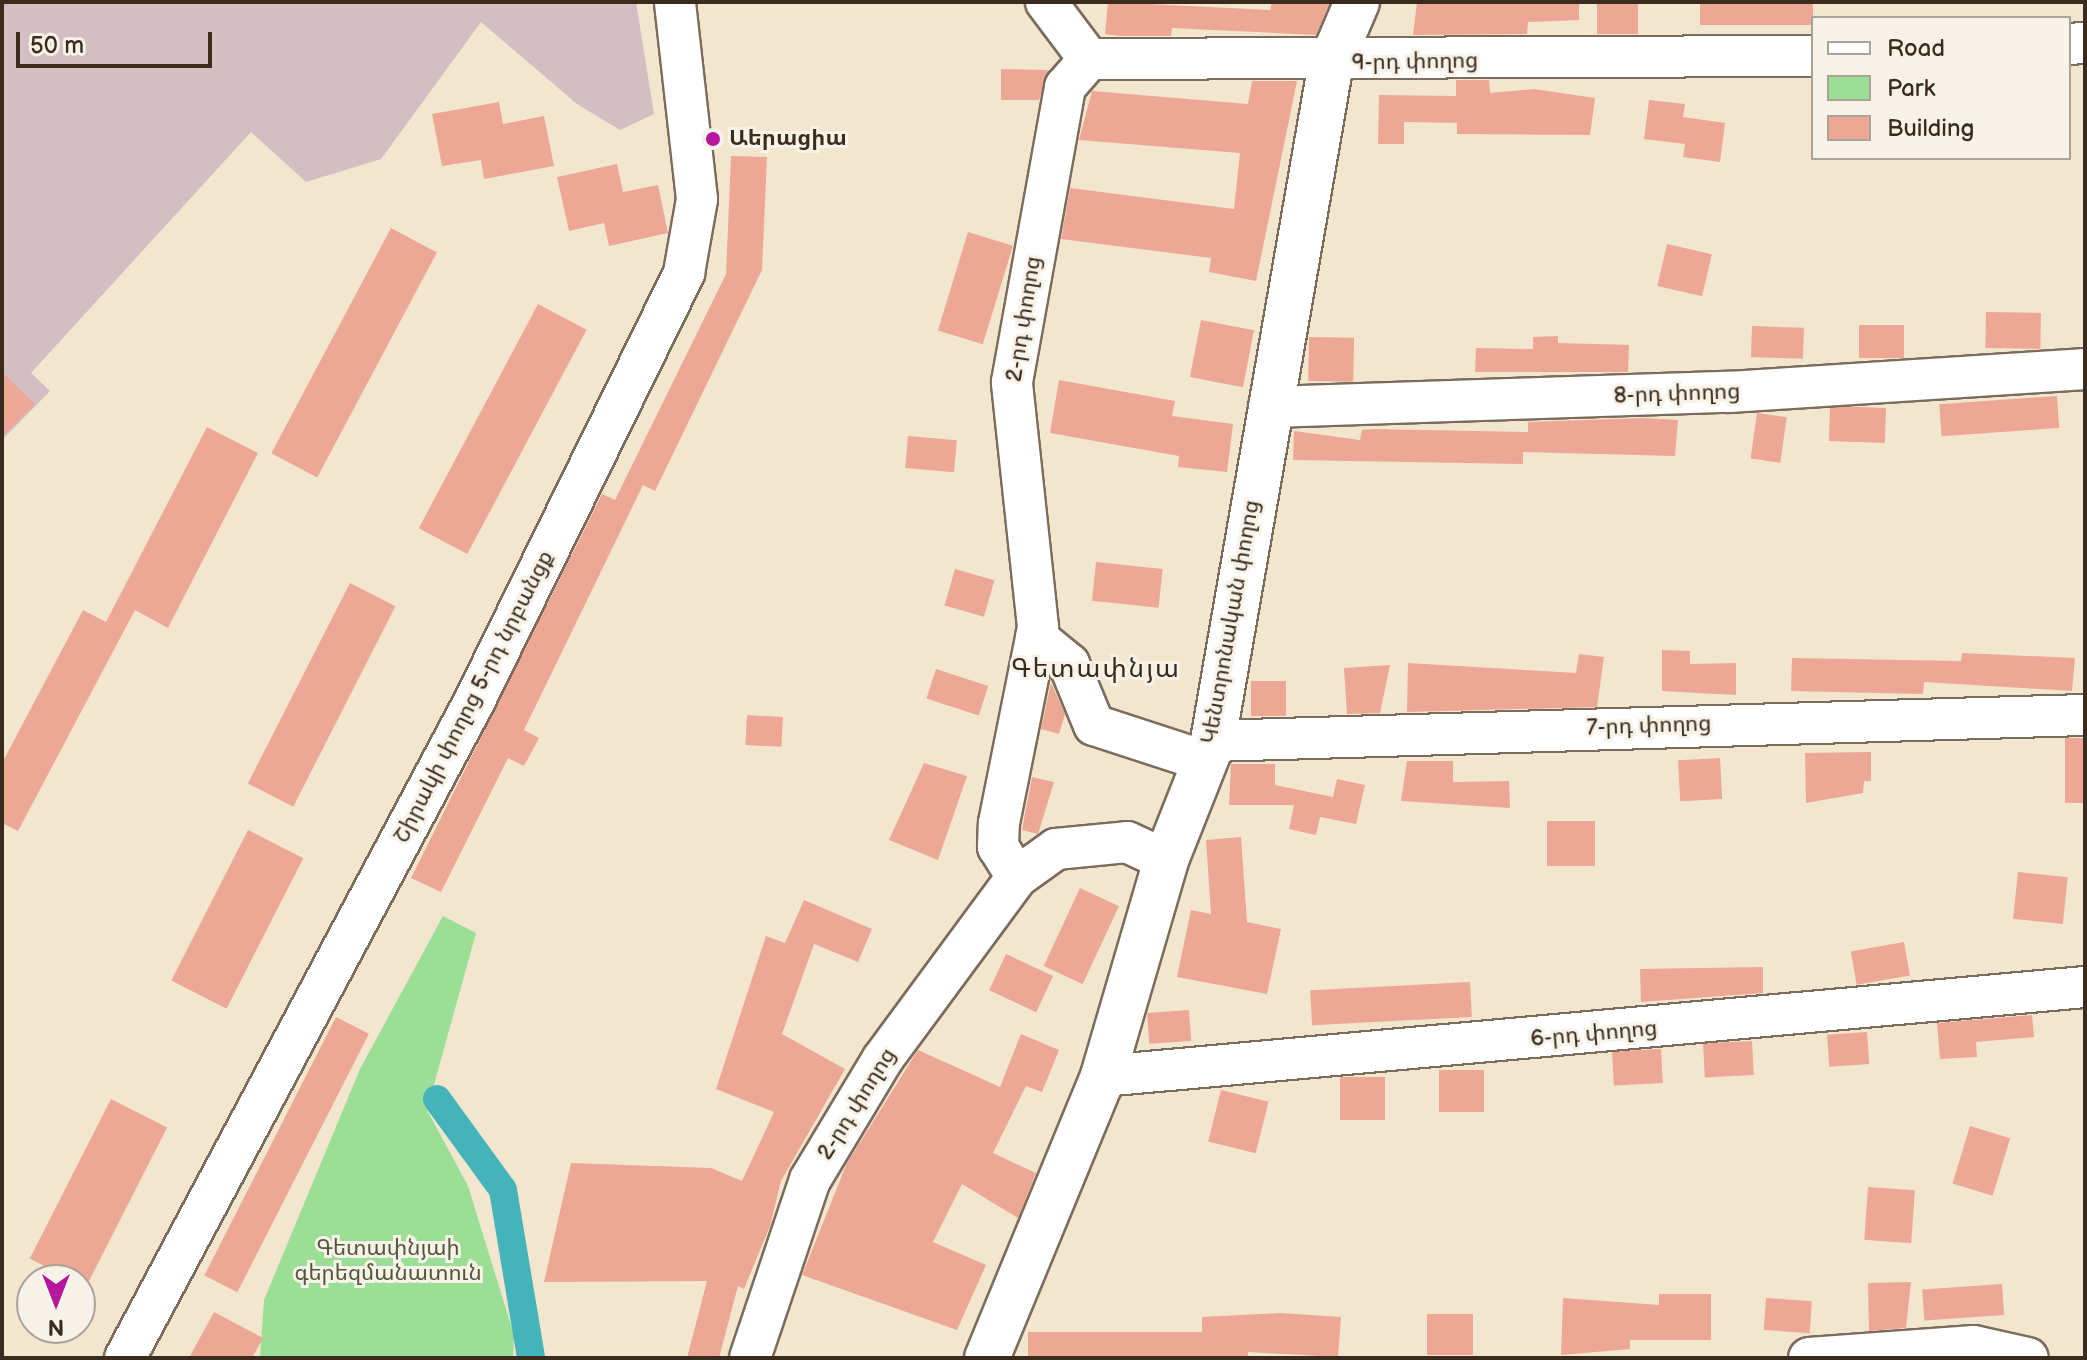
<!DOCTYPE html>
<meta charset="utf-8">
<style>
body{margin:0}
#map{position:relative;width:2087px;height:1360px;overflow:hidden;background:#f3e6ce;font-family:"Balsamiq Sans","Noto Sans Armenian",sans-serif}
div>[style]{position:absolute}
.industrial>*{inset:0;background:#d2bec3}
.green>*{inset:0;background:#9bde95}
.canal>*{height:28px;margin:-14px;padding:0 14px;transform-origin:14px;border-radius:14px;background:#44b4ba}
.building>*{inset:0;background:#eca894;transform-origin:0 0}
.roads{filter:drop-shadow(2px 0 #7b6c5c) drop-shadow(-2px 0 #7b6c5c) drop-shadow(0 2px #7b6c5c) drop-shadow(0 -2px #7b6c5c)}
.minor>*{height:40px;margin:-20px;padding:0 20px;transform-origin:20px;border-radius:20px;background:#fff}
.major>*{height:44px;margin:-22px;padding:0 22px;transform-origin:22px;border-radius:22px;background:#fff}
.dots>*{width:22px;height:22px;translate:-50% -50%;box-sizing:border-box;border:4px solid #f7f3e8;border-radius:50%}
span{translate:-50% -50%;white-space:nowrap;text-align:center;line-height:1.15;-webkit-text-stroke:6px #f7f3e8;paint-order:stroke}
.street-label{font-size:22px;color:#3b2a1e}
.poi-label{font-size:22px;color:#3b2a1e;font-weight:700}
.left{translate:0 -50%;text-align:left}
.park-label{font-size:22px;color:#53573c}
.quarter-label{font-size:26px;color:#3b2a1e;letter-spacing:2px}
.frame{position:absolute;inset:0;border:4px solid #3b2a1e;pointer-events:none}
.legend{position:absolute;left:1811px;top:16px;width:260px;height:144px;box-sizing:border-box;background:#f7f3e8;border:2px solid #aca397;margin:0;padding:10px 14px;list-style:none;font-size:24px;color:#3b2a1e}
.legend li{display:flex;align-items:center;gap:16px;height:40px}
.legend b{width:40px;border:2px solid #aca397}
.north{position:absolute;left:16px;top:1264px;width:80px;height:80px;box-sizing:border-box;background:#f7f3e8;border:2px solid #aca397;border-radius:50%;rotate:180deg;font-size:22px;font-weight:700;line-height:32px;text-align:center;color:#3b2a1e}
.north::after{content:'';display:block;margin:auto;width:28px;height:36px;background:#b5179e;clip-path:polygon(50% 0,100% 100%,50% 72%,0 100%)}
.scale{position:absolute;left:16px;top:32px;width:196px;height:36px;box-sizing:border-box;border:4px solid #3b2a1e;border-top:0;padding-left:10px;font-size:24px;line-height:28px;white-space:nowrap;color:#3b2a1e;-webkit-text-stroke:6px #f7f3e8;paint-order:stroke}
</style>
<div id="map">
<div class="industrial">
<div style="clip-path:polygon(2px 2px,636px 2px,654px 114px,620px 130px,577px 104px,481px 22px,381px 159px,306px 182px,251px 132px,31px 373px,50px 391px,2px 440px)"></div>
</div>
<div class="green">
<div style="clip-path:polygon(443px 916px,476px 933px,427px 1110px,468px 1186px,514px 1335px,513px 1358px,260px 1358px,264px 1300px,360px 1069px)"></div>
</div>
<div class="canal">
<div style="left:437px;top:1099px;width:112px;rotate:54deg"></div>
<div style="left:503px;top:1190px;width:170px;rotate:80.5deg"></div>
</div>
<div class="building">
<div style="clip-path:polygon(1108px 2px,1270px 10px,1272px 2px,1330px 2px,1316px 35px,1172px 28px,1171px 36px,1121px 36px,1105px 34px)"></div>
<div style="clip-path:polygon(1417px 2px,1579px 2px,1579px 20px,1528px 22px,1527px 34px,1413px 35px)"></div>
<div style="left:1597px;top:2px;width:41px;height:32px"></div>
<div style="left:1700px;top:2px;width:113px;height:23px"></div>
<div style="clip-path:polygon(1001px 69px,1048px 70px,1039px 100px,1001px 100px)"></div>
<div style="clip-path:polygon(1456px 80px,1489px 80px,1490px 93px,1534px 89px,1595px 98px,1590px 135px,1457px 134px,1457px 123px,1404px 122px,1404px 144px,1378px 144px,1379px 95px,1456px 96px)"></div>
<div style="clip-path:polygon(1252px 81px,1297px 81px,1256px 281px,1209px 272px,1211px 258px,1061px 239px,1070px 188px,1234px 209px,1240px 153px,1079px 140px,1092px 91px,1248px 104px)"></div>
<div style="clip-path:polygon(1649px 100px,1685px 104px,1683px 117px,1725px 123px,1720px 162px,1683px 157px,1685px 144px,1644px 139px)"></div>
<div style="clip-path:polygon(499px 102px,503px 124px,544px 116px,554px 166px,484px 179px,481px 160px,442px 166px,432px 114px)"></div>
<div style="clip-path:polygon(731px 156px,767px 157px,762px 270px,655px 491px,643px 485px,524px 730px,539px 738px,524px 766px,508px 758px,441px 892px,411px 878px,602px 494px,615px 500px,726px 274px)"></div>
<div style="clip-path:polygon(617px 164px,623px 192px,658px 185px,668px 233px,609px 246px,604px 223px,569px 231px,557px 177px)"></div>
<div style="left:391px;top:228px;width:52px;height:255px;rotate:28deg"></div>
<div style="left:968px;top:232px;width:47px;height:103px;rotate:17deg"></div>
<div style="left:1667px;top:244px;width:46px;height:43px;rotate:13deg"></div>
<div style="left:538px;top:304px;width:55px;height:254px;rotate:28deg"></div>
<div style="left:1986px;top:312px;width:55px;height:36px;rotate:1deg"></div>
<div style="left:1201px;top:320px;width:54px;height:58px;rotate:11deg"></div>
<div style="left:1859px;top:325px;width:45px;height:33px"></div>
<div style="left:1752px;top:326px;width:52px;height:31px;rotate:2deg"></div>
<div style="clip-path:polygon(1558px 336px,1558px 343px,1629px 345px,1628px 372px,1475px 372px,1476px 348px,1533px 349px,1533px 337px)"></div>
<div style="left:1309px;top:337px;width:45px;height:44px;rotate:1deg"></div>
<div style="clip-path:polygon(2px 372px,35px 404px,2px 437px)"></div>
<div style="clip-path:polygon(1059px 380px,1175px 401px,1172px 416px,1233px 424px,1227px 472px,1178px 467px,1179px 456px,1050px 433px)"></div>
<div style="left:2057px;top:396px;width:32px;height:118px;rotate:86deg"></div>
<div style="left:1886px;top:408px;width:35px;height:56px;rotate:92deg"></div>
<div style="left:1757px;top:413px;width:30px;height:46px;rotate:8deg"></div>
<div style="clip-path:polygon(1644px 418px,1678px 420px,1675px 456px,1523px 452px,1523px 464px,1293px 460px,1294px 431px,1360px 440px,1362px 430px,1373px 429px,1528px 432px,1528px 422px)"></div>
<div style="clip-path:polygon(207px 427px,258px 453px,168px 628px,135px 610px,18px 831px,2px 823px,2px 763px,83px 610px,106px 622px)"></div>
<div style="left:908px;top:436px;width:49px;height:32px;rotate:5deg"></div>
<div style="left:1096px;top:562px;width:67px;height:39px;rotate:6deg"></div>
<div style="left:955px;top:569px;width:41px;height:38px;rotate:16deg"></div>
<div style="left:350px;top:583px;width:51px;height:225px;rotate:27deg"></div>
<div style="clip-path:polygon(1662px 650px,1690px 651px,1690px 664px,1736px 663px,1736px 695px,1662px 691px)"></div>
<div style="clip-path:polygon(1962px 653px,2075px 658px,2072px 691px,1924px 682px,1923px 694px,1791px 691px,1792px 658px,1961px 661px)"></div>
<div style="clip-path:polygon(1579px 654px,1604px 657px,1597px 707px,1407px 712px,1408px 663px,1576px 673px)"></div>
<div style="clip-path:polygon(1390px 665px,1380px 713px,1347px 714px,1344px 668px)"></div>
<div style="left:936px;top:669px;width:55px;height:31px;rotate:18deg"></div>
<div style="left:1251px;top:681px;width:35px;height:35px"></div>
<div style="clip-path:polygon(1051px 683px,1065px 714px,1059px 734px,1041px 729px)"></div>
<div style="left:747px;top:715px;width:36px;height:30px;rotate:3deg"></div>
<div style="left:2085px;top:738px;width:65px;height:20px;rotate:90deg"></div>
<div style="clip-path:polygon(1871px 752px,1871px 781px,1864px 781px,1863px 793px,1806px 803px,1805px 753px)"></div>
<div style="left:1720px;top:758px;width:41px;height:42px;rotate:87deg"></div>
<div style="clip-path:polygon(1407px 761px,1453px 761px,1453px 782px,1509px 781px,1510px 808px,1401px 801px)"></div>
<div style="clip-path:polygon(924px 763px,967px 776px,938px 860px,889px 840px)"></div>
<div style="clip-path:polygon(1231px 764px,1275px 764px,1275px 785px,1333px 797px,1337px 779px,1365px 785px,1356px 824px,1320px 817px,1316px 835px,1289px 829px,1294px 805px,1229px 805px)"></div>
<div style="clip-path:polygon(1032px 777px,1054px 782px,1038px 834px,1022px 830px)"></div>
<div style="left:1595px;top:821px;width:45px;height:48px;rotate:90deg"></div>
<div style="left:248px;top:830px;width:62px;height:169px;rotate:27deg"></div>
<div style="clip-path:polygon(1241px 837px,1247px 922px,1281px 929px,1267px 994px,1177px 977px,1191px 910px,1211px 914px,1206px 840px)"></div>
<div style="left:2018px;top:872px;width:50px;height:47px;rotate:6deg"></div>
<div style="left:1080px;top:888px;width:43px;height:86px;rotate:25deg"></div>
<div style="clip-path:polygon(804px 900px,872px 929px,858px 962px,814px 944px,782px 1034px,845px 1069px,781px 1181px,770px 1226px,744px 1289px,738px 1286px,719px 1358px,687px 1358px,707px 1281px,544px 1282px,571px 1163px,711px 1168px,742px 1181px,774px 1112px,716px 1089px,766px 936px,785px 943px)"></div>
<div style="left:1904px;top:942px;width:34px;height:54px;rotate:80deg"></div>
<div style="left:1006px;top:954px;width:52px;height:40px;rotate:25deg"></div>
<div style="clip-path:polygon(1763px 967px,1763px 993px,1641px 1002px,1640px 969px)"></div>
<div style="left:1470px;top:982px;width:35px;height:160px;rotate:87deg"></div>
<div style="left:1189px;top:1010px;width:31px;height:42px;rotate:86deg"></div>
<div style="clip-path:polygon(2032px 1015px,2034px 1037px,1976px 1042px,1977px 1057px,1940px 1059px,1937px 1023px)"></div>
<div style="left:336px;top:1017px;width:37px;height:290px;rotate:27deg"></div>
<div style="left:1867px;top:1032px;width:32px;height:40px;rotate:86deg"></div>
<div style="clip-path:polygon(1021px 1034px,1059px 1050px,1042px 1092px,1026px 1086px,993px 1153px,1036px 1173px,1018px 1218px,962px 1184px,933px 1242px,986px 1265px,957px 1330px,802px 1275px,847px 1163px,918px 1050px,1000px 1087px)"></div>
<div style="left:1752px;top:1041px;width:34px;height:49px;rotate:87deg"></div>
<div style="left:1661px;top:1049px;width:34px;height:49px;rotate:87deg"></div>
<div style="left:1439px;top:1070px;width:45px;height:42px"></div>
<div style="left:1385px;top:1077px;width:43px;height:45px;rotate:90deg"></div>
<div style="left:1221px;top:1090px;width:49px;height:53px;rotate:14deg"></div>
<div style="left:111px;top:1099px;width:63px;height:179px;rotate:27deg"></div>
<div style="left:1970px;top:1126px;width:42px;height:60px;rotate:17deg"></div>
<div style="left:1868px;top:1187px;width:47px;height:53px;rotate:4deg"></div>
<div style="clip-path:polygon(1911px 1282px,1906px 1328px,1869px 1331px,1868px 1283px)"></div>
<div style="left:2002px;top:1284px;width:31px;height:80px;rotate:86deg"></div>
<div style="clip-path:polygon(1659px 1294px,1711px 1294px,1711px 1340px,1630px 1340px,1630px 1349px,1561px 1355px,1563px 1298px,1659px 1305px)"></div>
<div style="left:1766px;top:1298px;width:46px;height:32px;rotate:4deg"></div>
<div style="clip-path:polygon(214px 1312px,263px 1338px,252px 1358px,189px 1358px)"></div>
<div style="clip-path:polygon(1280px 1313px,1341px 1317px,1338px 1357px,1248px 1352px,1248px 1358px,1028px 1358px,1028px 1332px,1202px 1332px,1202px 1317px)"></div>
<div style="left:1427px;top:1314px;width:46px;height:41px"></div>
</div>
<div class="roads">
<div class="minor">
<div style="left:1046px;top:2px;width:71px;rotate:53deg"></div>
<div style="left:1089px;top:59px;width:724px;rotate:-0.24deg"></div>
<div style="left:2069px;top:44px;width:16px;rotate:-4deg"></div>
<div style="left:1269px;top:407px;width:461px;rotate:-1.9deg"></div>
<div style="left:1730px;top:392px;width:356px;rotate:-3.7deg"></div>
<div style="left:1036px;top:637px;width:43px;rotate:39.3deg"></div>
<div style="left:1069px;top:664px;width:66px;rotate:67.7deg"></div>
<div style="left:1094px;top:725px;width:117px;rotate:18deg"></div>
<div style="left:1213px;top:741px;width:872px;rotate:-1.71deg"></div>
<div style="left:1017px;top:877px;width:36px;rotate:-122deg"></div>
<div style="left:998px;top:847px;width:24px;rotate:-88deg"></div>
<div style="left:999px;top:823px;width:200px;rotate:-78.7deg"></div>
<div style="left:1038px;top:627px;width:246px;rotate:-96.1deg"></div>
<div style="left:1012px;top:382px;width:300px;rotate:-79.8deg"></div>
<div style="left:1065px;top:87px;width:37px;rotate:-49deg"></div>
<div style="left:1103px;top:1076px;width:986px;rotate:-5.18deg"></div>
<div style="left:125px;top:1358px;width:743px;rotate:-61.99deg"></div>
<div style="left:474px;top:702px;width:478px;rotate:-63.9deg"></div>
<div style="left:684px;top:273px;width:75px;rotate:-80deg"></div>
<div style="left:697px;top:199px;width:198px;rotate:-96.4deg"></div>
<div style="left:750px;top:1358px;width:188px;rotate:-71.4deg"></div>
<div style="left:810px;top:1180px;width:140px;rotate:-59deg"></div>
<div style="left:882px;top:1060px;width:227px;rotate:-53.6deg"></div>
<div style="left:1017px;top:877px;width:48px;rotate:-35.7deg"></div>
<div style="left:1056px;top:849px;width:71px;rotate:-5.6deg"></div>
<div style="left:1127px;top:842px;width:43px;rotate:24.8deg"></div>
<div style="left:1809px;top:1358px;width:165px;rotate:-4.2deg"></div>
<div style="left:1974px;top:1346px;width:55px;rotate:12.5deg"></div>
</div>
<div class="major">
<div style="left:987px;top:1358px;width:305px;rotate:-67.6deg"></div>
<div style="left:1103px;top:1076px;width:225px;rotate:-73.7deg"></div>
<div style="left:1166px;top:860px;width:128px;rotate:-68.4deg"></div>
<div style="left:1213px;top:741px;width:688px;rotate:-80.13deg"></div>
<div style="left:1331px;top:63px;width:66px;rotate:-66.9deg"></div>
</div>
</div>
<div class="dots">
<div style="left:713px;top:139px;background:#b5179e"></div>
</div>
<div class="street-label">
<span style="left:1415px;top:62px;rotate:-1deg">9-րդ փողոց</span>
<span style="left:1024px;top:319px;rotate:-81deg">2-րդ փողոց</span>
<span style="left:1677px;top:394px;rotate:-2deg">8-րդ փողոց</span>
<span style="left:1231px;top:622px;rotate:-80deg">Կենտրոնական փողոց</span>
<span style="left:474px;top:697px;rotate:-63deg">Շիրակի փողոց 5-րդ նրբանցք</span>
<span style="left:1649px;top:726px;rotate:-2deg">7-րդ փողոց</span>
<span style="left:1594px;top:1034px;rotate:-5deg">6-րդ փողոց</span>
<span style="left:857px;top:1104px;rotate:-58deg">2-րդ փողոց</span>
</div>
<div class="poi-label">
<span class="left" style="left:729px;top:139px">Աերացիա</span>
</div>
<div class="park-label">
<span style="left:388px;top:1261px">Գետափնյաի<br>գերեզմանատուն</span>
</div>
<div class="quarter-label">
<span style="left:1096px;top:670px">Գետափնյա</span>
</div>
<div class="frame"></div>
<ul class="legend">
<li><b style="height:10px;background:#fff"></b>Road</li>
<li><b style="height:22px;background:#9bde95"></b>Park</li>
<li><b style="height:22px;background:#eca894"></b>Building</li>
</ul>
<div class="north">N</div>
<div class="scale">50 m</div>
</div>
